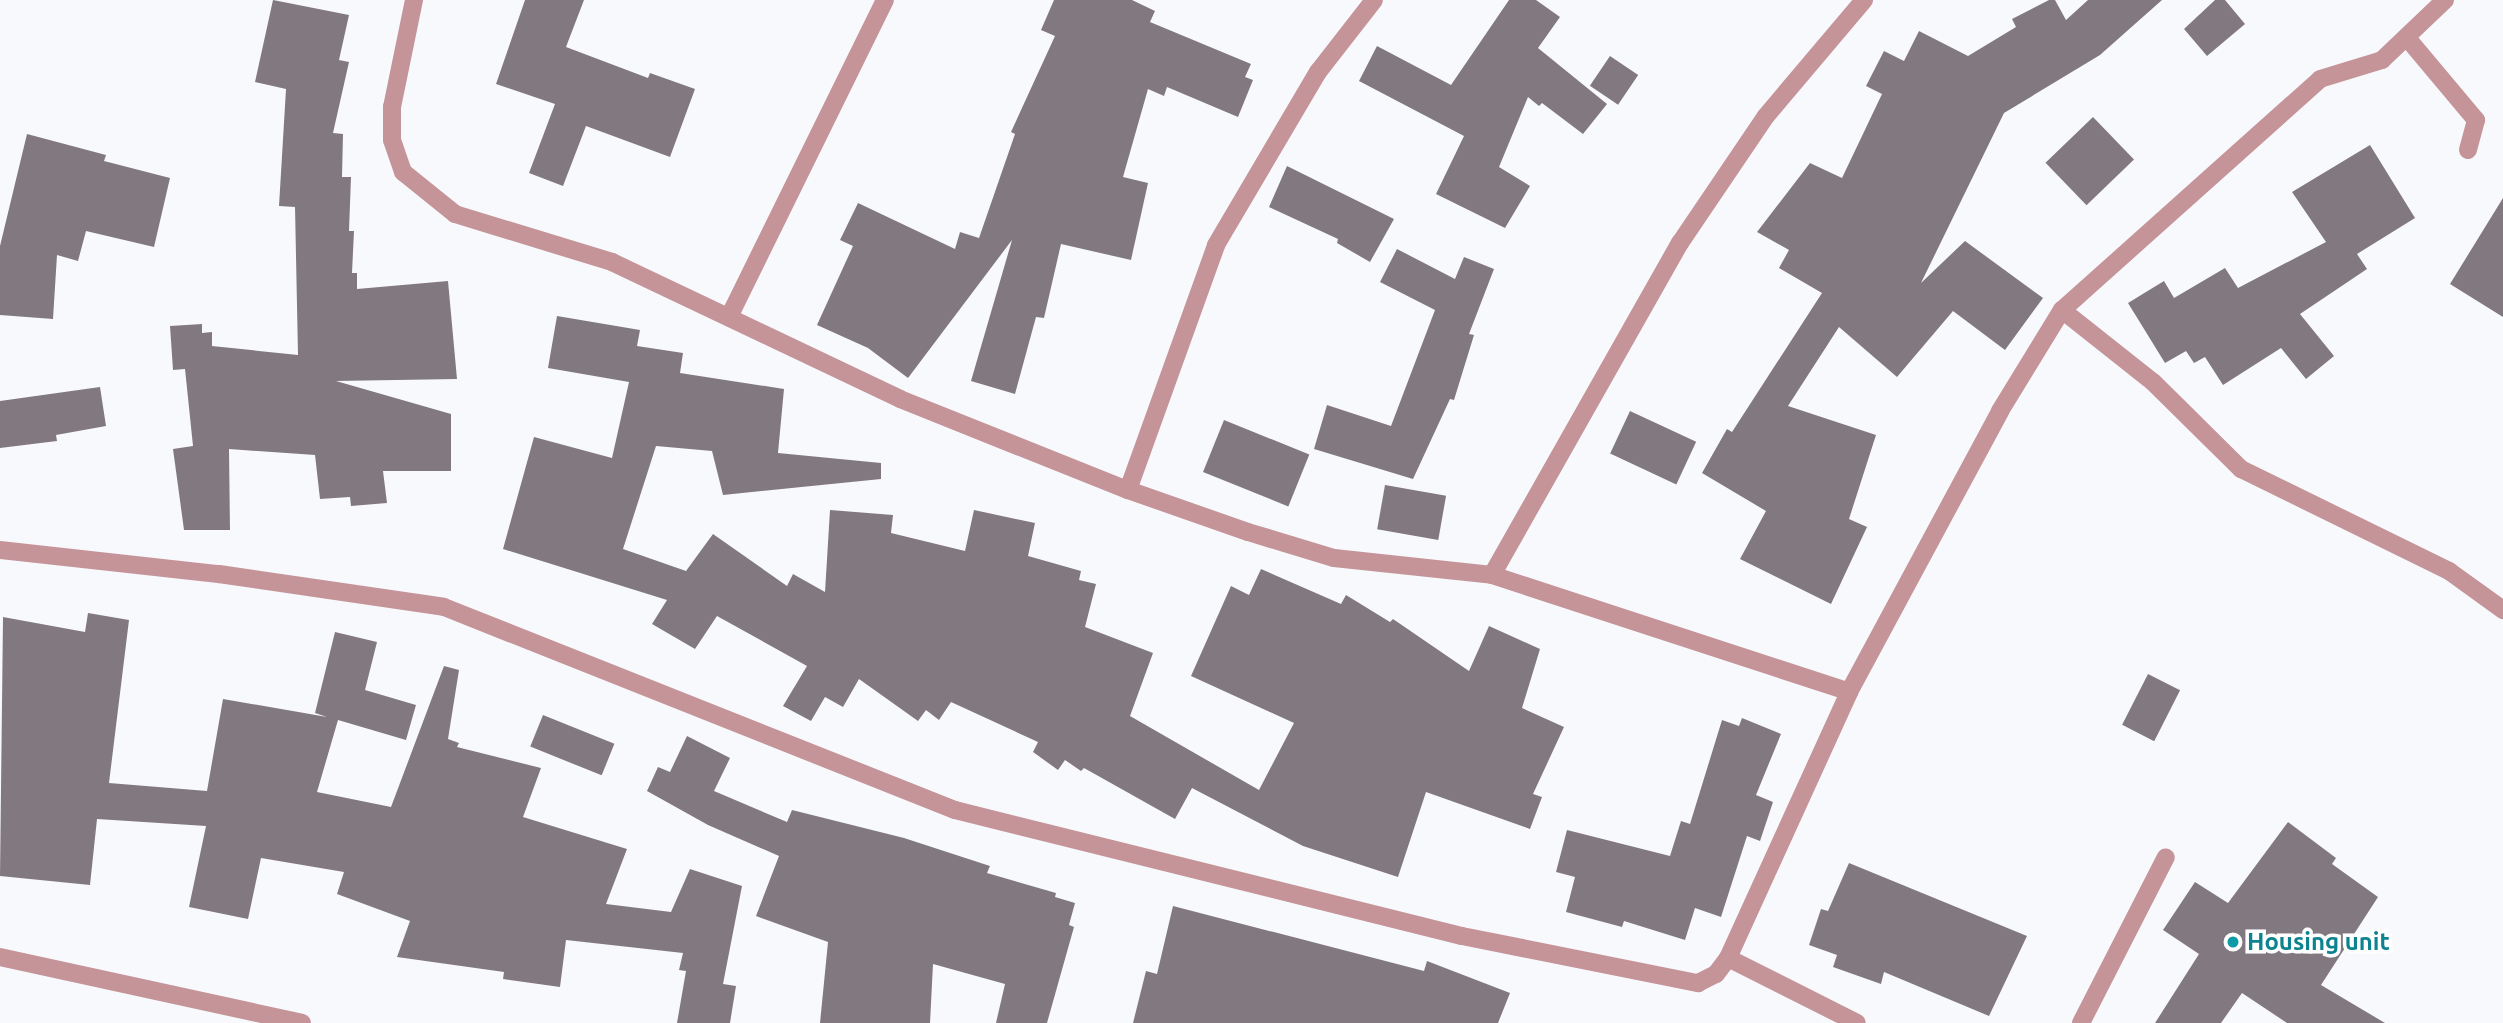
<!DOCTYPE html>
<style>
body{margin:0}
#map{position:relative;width:2503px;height:1023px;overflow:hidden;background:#f8f9fd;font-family:Ubuntu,sans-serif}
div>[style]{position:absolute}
.building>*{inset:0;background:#827980;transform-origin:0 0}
.lane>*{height:18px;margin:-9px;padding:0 9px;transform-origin:9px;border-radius:9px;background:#c49499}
.street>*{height:18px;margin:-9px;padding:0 9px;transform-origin:9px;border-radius:9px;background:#c49499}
.dots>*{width:19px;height:19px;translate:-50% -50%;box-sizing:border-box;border:4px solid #fff;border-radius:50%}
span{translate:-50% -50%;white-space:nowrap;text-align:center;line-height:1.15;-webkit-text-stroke:7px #fff;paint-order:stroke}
.culture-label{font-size:24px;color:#0d838f;font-weight:700}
.left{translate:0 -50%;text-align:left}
</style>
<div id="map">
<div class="building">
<div style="clip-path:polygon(273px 0,349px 15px,339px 60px,349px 62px,333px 133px,343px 134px,342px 177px,351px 177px,349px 231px,354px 231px,352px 273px,357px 273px,357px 289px,448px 281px,457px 379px,336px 381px,451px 414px,451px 471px,383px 471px,387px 503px,351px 506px,350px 497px,320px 499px,315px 455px,229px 449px,230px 530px,184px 530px,173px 449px,193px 446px,185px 369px,173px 370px,170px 326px,202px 324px,202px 333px,212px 332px,212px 346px,298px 355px,295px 207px,279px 206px,286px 89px,255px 82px)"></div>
<div style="clip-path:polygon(525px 0,584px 0,566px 47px,648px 78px,650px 73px,695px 89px,670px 157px,586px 126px,563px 186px,529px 173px,555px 104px,496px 84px)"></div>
<div style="clip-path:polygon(1054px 0,1132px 0,1155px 11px,1150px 22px,1251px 64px,1245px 77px,1253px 80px,1238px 117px,1167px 87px,1164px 96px,1148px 89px,1123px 177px,1148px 183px,1131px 260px,1061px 244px,1044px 318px,1036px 317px,1015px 394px,971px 381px,1012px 240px,908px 378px,868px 348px,817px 325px,853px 246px,840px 240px,858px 203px,955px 249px,960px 232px,979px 238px,1015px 134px,1011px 132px,1055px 36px,1041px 30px)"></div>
<div style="clip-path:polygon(1509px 0,1536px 0,1560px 17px,1538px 48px,1607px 104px,1583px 134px,1542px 103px,1539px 106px,1528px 97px,1499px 167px,1530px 186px,1505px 228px,1436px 194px,1464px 136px,1359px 81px,1377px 46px,1451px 85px)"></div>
<div style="clip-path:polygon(2049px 0,2055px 0,2066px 20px,2088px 0,2162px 0,2100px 55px,2004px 113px,1921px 283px,1965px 241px,2043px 298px,2005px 350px,1953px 311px,1897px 377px,1839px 327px,1788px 406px,1876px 435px,1849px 519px,1867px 527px,1831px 604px,1740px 559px,1766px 511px,1702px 473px,1727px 429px,1732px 432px,1822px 293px,1779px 268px,1789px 250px,1757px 232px,1810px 163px,1842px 178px,1882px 94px,1866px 86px,1884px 51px,1904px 61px,1919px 31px,1968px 56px,2016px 27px,2012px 19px)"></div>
<div style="clip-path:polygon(2215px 0,2225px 0,2245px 24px,2207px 56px,2184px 29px)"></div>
<div style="left:1610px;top:56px;width:34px;height:36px;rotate:34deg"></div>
<div style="left:2093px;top:117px;width:59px;height:66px;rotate:46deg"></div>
<div style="clip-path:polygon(27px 134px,106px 155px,104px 161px,170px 178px,154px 247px,86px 231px,78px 261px,57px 255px,53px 319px,0 315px,0 246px)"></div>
<div style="clip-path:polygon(2370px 145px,2415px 218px,2357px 254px,2367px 269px,2300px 314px,2334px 356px,2306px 379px,2281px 348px,2223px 385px,2205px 357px,2194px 363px,2186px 351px,2165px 363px,2128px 303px,2164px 281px,2174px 298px,2225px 268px,2238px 288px,2326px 242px,2292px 192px)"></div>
<div style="clip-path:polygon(1287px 166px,1394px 219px,1370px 262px,1337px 243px,1338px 239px,1269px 207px)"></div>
<div style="clip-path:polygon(2503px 198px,2503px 317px,2450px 284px)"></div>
<div style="clip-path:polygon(1397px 249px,1455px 279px,1464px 257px,1494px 269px,1469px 334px,1474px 335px,1454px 400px,1450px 399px,1413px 479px,1314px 449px,1327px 405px,1391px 426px,1435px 310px,1380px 282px)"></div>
<div style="clip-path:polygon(557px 316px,640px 330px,637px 346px,683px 353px,680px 373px,784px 389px,778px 453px,881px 463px,881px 479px,723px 495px,712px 451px,656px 446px,623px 549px,686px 571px,713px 534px,787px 586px,793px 574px,825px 592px,830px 510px,893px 515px,891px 533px,965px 551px,974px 510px,1035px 523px,1028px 556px,1081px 571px,1079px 580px,1096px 584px,1085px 627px,1153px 653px,1130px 716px,1259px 790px,1294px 723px,1191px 676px,1231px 586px,1249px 595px,1261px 569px,1341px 604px,1346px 595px,1390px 622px,1393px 619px,1469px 671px,1489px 626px,1540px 649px,1522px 708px,1564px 727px,1533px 794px,1542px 797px,1530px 829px,1426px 792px,1398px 877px,1303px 846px,1192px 788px,1175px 819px,1084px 768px,1081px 771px,1065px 760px,1058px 770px,1033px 752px,1038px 742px,951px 702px,939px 720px,926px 710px,918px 721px,859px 679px,843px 707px,825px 697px,811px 721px,783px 706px,807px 666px,717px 616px,695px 649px,652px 624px,667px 600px,503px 549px,534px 437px,612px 458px,629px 382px,548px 368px)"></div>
<div style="clip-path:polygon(100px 387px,106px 426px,56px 435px,57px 441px,0 448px,0 401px)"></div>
<div style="left:1630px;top:411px;width:73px;height:47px;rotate:25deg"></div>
<div style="left:1224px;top:420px;width:92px;height:56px;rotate:22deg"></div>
<div style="left:1385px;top:485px;width:62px;height:45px;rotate:10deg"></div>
<div style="clip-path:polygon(88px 613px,129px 620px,109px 783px,207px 791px,223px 699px,327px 717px,315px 713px,335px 632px,377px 642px,365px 690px,416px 705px,406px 740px,338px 720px,317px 792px,391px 807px,444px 666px,459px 670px,448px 739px,459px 743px,457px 747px,541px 768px,523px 817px,627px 849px,606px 904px,671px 912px,690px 869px,742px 886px,723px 984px,736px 986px,730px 1023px,677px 1023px,686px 971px,679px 970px,683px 953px,566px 940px,560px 987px,503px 979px,504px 972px,397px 957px,410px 921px,337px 894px,344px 872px,261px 858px,248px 919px,189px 907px,206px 826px,97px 819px,90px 885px,0 876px,3px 617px,85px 632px)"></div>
<div style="left:2148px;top:674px;width:36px;height:57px;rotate:27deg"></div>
<div style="left:543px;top:715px;width:77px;height:34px;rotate:22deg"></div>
<div style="clip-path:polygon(1742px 718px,1781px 734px,1756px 795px,1773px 802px,1760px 841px,1747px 836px,1721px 917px,1695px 908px,1685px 940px,1624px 921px,1622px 927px,1566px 912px,1575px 877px,1556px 872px,1567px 830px,1670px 856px,1681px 821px,1690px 824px,1722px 720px,1739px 726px)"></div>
<div style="clip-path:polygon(687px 736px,730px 758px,714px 791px,787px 822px,792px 810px,904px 838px,990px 866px,987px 873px,1056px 893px,1055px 897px,1075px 903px,1069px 925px,1074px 927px,1047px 1023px,996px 1023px,1005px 984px,933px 964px,930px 1023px,820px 1023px,828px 942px,756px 916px,779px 856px,708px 825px,647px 791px,658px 767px,670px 772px)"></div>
<div style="clip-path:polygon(2288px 822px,2336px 858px,2332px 864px,2378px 897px,2321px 985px,2385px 1023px,2287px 1023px,2242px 993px,2221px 1023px,2155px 1023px,2199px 954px,2163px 930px,2195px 882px,2228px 903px)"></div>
<div style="clip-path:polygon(1849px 863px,2027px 936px,1989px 1016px,1884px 972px,1881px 984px,1833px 967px,1837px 955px,1809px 945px,1821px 909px,1828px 911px)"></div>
<div style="clip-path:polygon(1173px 906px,1424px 971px,1427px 961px,1510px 993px,1498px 1023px,1133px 1023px,1146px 971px,1157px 974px)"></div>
</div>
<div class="lane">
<div style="left:2408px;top:39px;width:106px;rotate:50deg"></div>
<div style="left:2476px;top:120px;width:31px;rotate:105deg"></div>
</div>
<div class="street">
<div style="left:414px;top:0;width:109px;rotate:101.6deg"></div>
<div style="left:392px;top:107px;width:33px;rotate:90deg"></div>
<div style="left:392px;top:140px;width:34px;rotate:71deg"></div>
<div style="left:403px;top:172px;width:67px;rotate:38.9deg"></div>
<div style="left:455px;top:214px;width:164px;rotate:17deg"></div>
<div style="left:612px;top:262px;width:319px;rotate:25.4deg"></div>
<div style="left:900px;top:399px;width:245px;rotate:21.8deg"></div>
<div style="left:1128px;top:490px;width:127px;rotate:19.3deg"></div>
<div style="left:1248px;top:532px;width:90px;rotate:16.8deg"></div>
<div style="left:1334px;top:558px;width:159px;rotate:6.1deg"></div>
<div style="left:1492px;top:575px;width:376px;rotate:18.1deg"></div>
<div style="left:2062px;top:310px;width:116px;rotate:38.4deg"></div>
<div style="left:2153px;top:382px;width:124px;rotate:44.7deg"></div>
<div style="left:2241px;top:469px;width:232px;rotate:26.1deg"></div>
<div style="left:2449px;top:571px;width:67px;rotate:35.8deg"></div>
<div style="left:729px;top:317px;width:353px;rotate:-63.8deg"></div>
<div style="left:1128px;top:490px;width:260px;rotate:-70.2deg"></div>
<div style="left:1216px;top:245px;width:201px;rotate:-59.5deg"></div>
<div style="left:1318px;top:72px;width:91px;rotate:-52.1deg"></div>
<div style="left:0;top:550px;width:220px;rotate:6.3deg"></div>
<div style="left:219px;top:574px;width:227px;rotate:8.3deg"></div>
<div style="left:444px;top:607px;width:550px;rotate:21.67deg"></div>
<div style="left:955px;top:810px;width:522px;rotate:13.96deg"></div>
<div style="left:1462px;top:936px;width:241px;rotate:11.3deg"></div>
<div style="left:1698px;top:983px;width:20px;rotate:-27deg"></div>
<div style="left:1716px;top:974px;width:20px;rotate:-53deg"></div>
<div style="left:1728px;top:958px;width:292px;rotate:-65.5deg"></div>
<div style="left:1849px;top:692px;width:319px;rotate:-61.7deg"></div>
<div style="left:2000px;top:411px;width:119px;rotate:-58.5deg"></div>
<div style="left:2062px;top:310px;width:346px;rotate:-41.8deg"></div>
<div style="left:2320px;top:79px;width:65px;rotate:-17deg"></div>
<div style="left:2382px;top:60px;width:87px;rotate:-43.6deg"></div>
<div style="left:1492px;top:575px;width:382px;rotate:-60.5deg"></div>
<div style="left:1680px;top:243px;width:153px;rotate:-55.9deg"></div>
<div style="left:1766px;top:116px;width:152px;rotate:-49.8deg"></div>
<div style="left:0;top:957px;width:309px;rotate:12.3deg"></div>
<div style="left:1728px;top:958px;width:144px;rotate:26.7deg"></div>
<div style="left:2081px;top:1023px;width:186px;rotate:-62.9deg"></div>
</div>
<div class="dots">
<div style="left:2233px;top:942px;background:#0f9aa8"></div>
</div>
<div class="culture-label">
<span class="left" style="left:2247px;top:942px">Housing unit</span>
</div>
</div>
